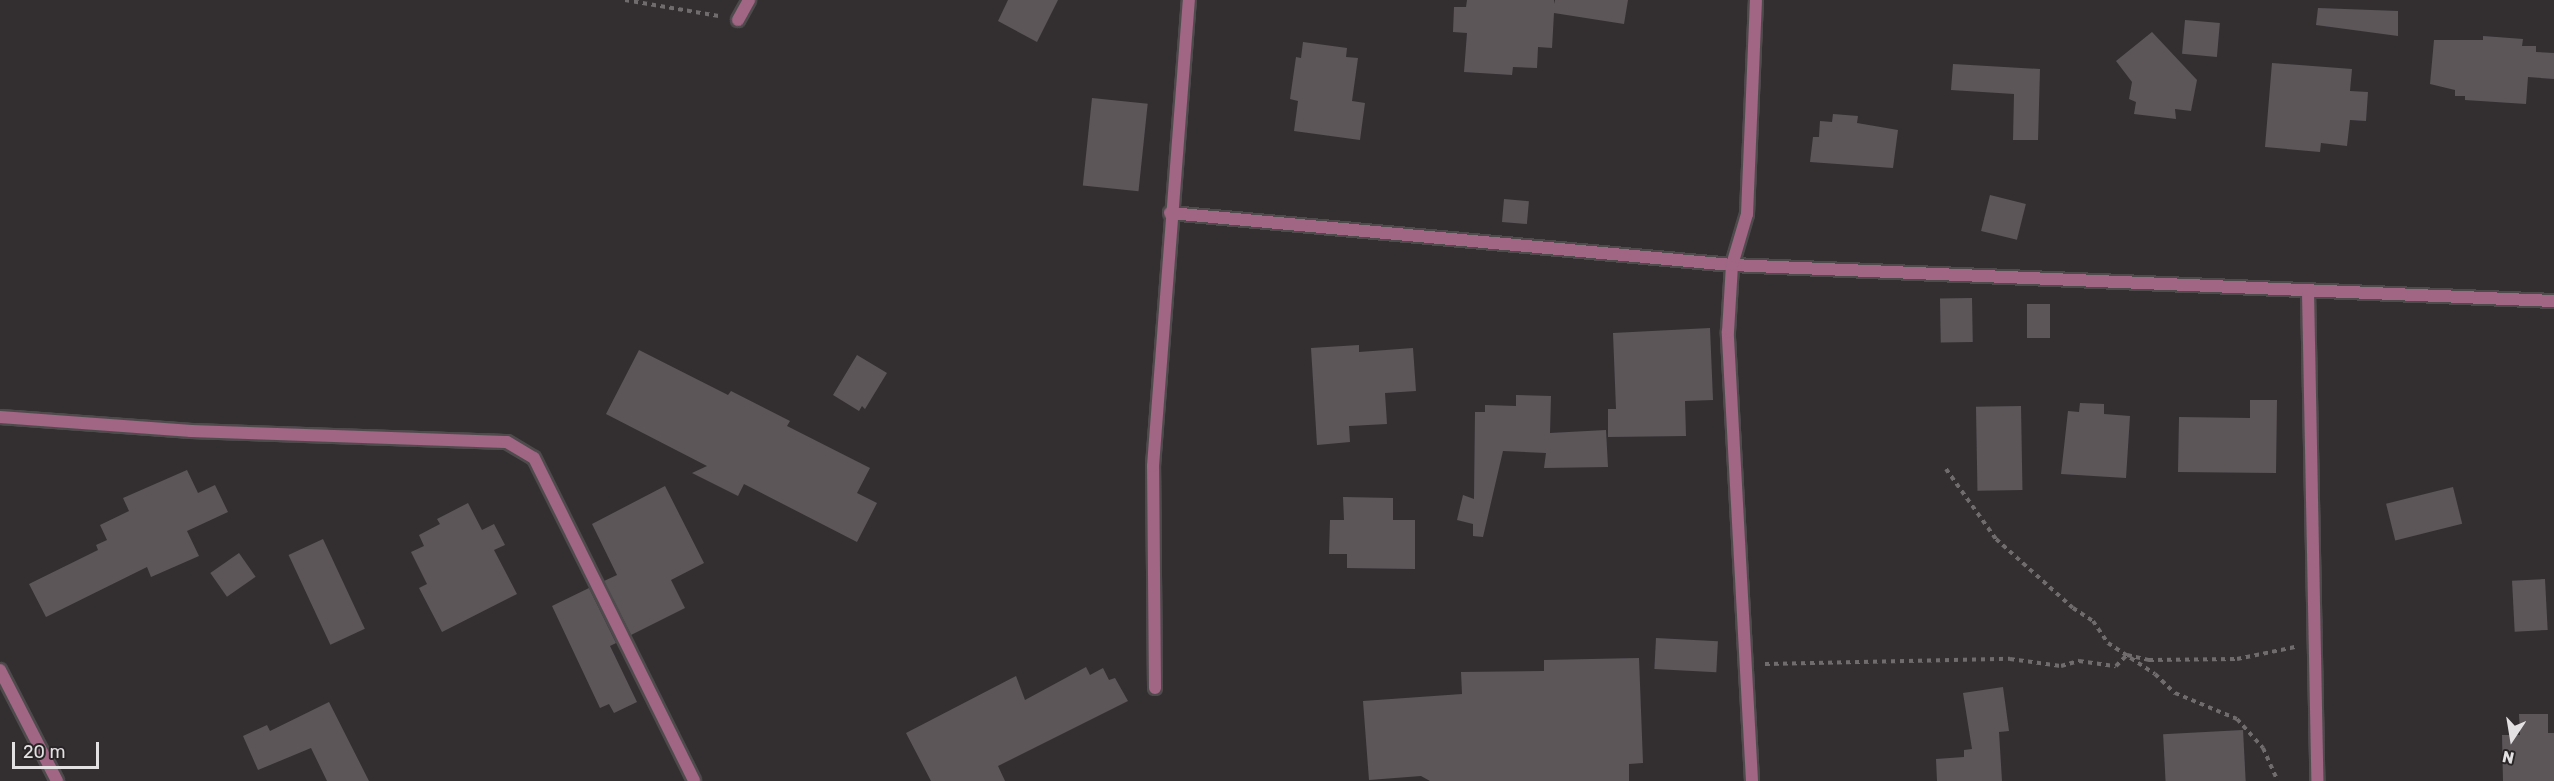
<!DOCTYPE html>
<style>
body{margin:0}
#map{position:relative;width:2554px;height:781px;overflow:hidden;background:#332f31;font-family:Rubik,sans-serif}
div>[style]{position:absolute}
.building>*{inset:0;background:#5c5659;transform-origin:0 0}
.path>*{height:4px;margin-top:-2px;transform-origin:0;background:repeating-linear-gradient(90deg,#706c6e 0 4.5px,transparent 0 9px)}
.roads{filter:drop-shadow(2px 0 #4f4b4d) drop-shadow(-2px 0 #4f4b4d) drop-shadow(0 2px #4f4b4d) drop-shadow(0 -2px #4f4b4d)}
.lane>*{height:12px;margin:-6px;padding:0 6px;transform-origin:6px;border-radius:6px;background:#a06684}
.street>*{height:12px;margin:-6px;padding:0 6px;transform-origin:6px;border-radius:6px;background:#a06684}
span{translate:-50% -50%;white-space:nowrap;text-align:center;line-height:1.15;-webkit-text-stroke:4.5px #292527;paint-order:stroke}
.north{position:absolute;left:2482px;top:709px;width:60px;height:60px;-webkit-text-stroke:4px #292527;paint-order:stroke;rotate:192deg;font-size:16px;font-weight:700;line-height:24px;text-align:center;color:#e4e1e3}
.north::after{content:'';display:block;margin:auto;width:21px;height:27px;background:#e4e1e3;clip-path:polygon(50% 0,100% 100%,50% 72%,0 100%)}
.scale{position:absolute;left:12px;top:742px;width:87px;height:27px;box-sizing:border-box;border:3px solid #e4e1e3;border-top:0;padding-left:8px;font-size:18px;line-height:21px;white-space:nowrap;color:#e4e1e3;-webkit-text-stroke:4px #292527;paint-order:stroke}
</style>
<div id="map">
<div class="building">
<div style="clip-path:polygon(1008px 0,1058px 0,1037px 42px,998px 21px)"></div>
<div style="clip-path:polygon(1467px 0,1554px 0,1554px 4px,1555px 0,1628px 0,1624px 24px,1554px 13px,1552px 48px,1538px 47px,1537px 68px,1513px 67px,1512px 75px,1464px 72px,1467px 33px,1453px 32px,1454px 7px,1466px 7px)"></div>
<div style="clip-path:polygon(2318px 8px,2398px 11px,2398px 36px,2316px 25px)"></div>
<div style="left:2185px;top:20px;width:35px;height:34px;rotate:5deg"></div>
<div style="clip-path:polygon(2152px 32px,2197px 80px,2191px 111px,2175px 109px,2176px 119px,2134px 114px,2136px 102px,2129px 99px,2132px 82px,2116px 61px)"></div>
<div style="clip-path:polygon(2483px 36px,2523px 39px,2522px 46px,2536px 46px,2536px 52px,2554px 53px,2554px 79px,2528px 77px,2526px 104px,2465px 100px,2465px 96px,2455px 96px,2455px 90px,2430px 84px,2434px 40px,2483px 40px)"></div>
<div style="clip-path:polygon(1303px 42px,1347px 48px,1346px 57px,1358px 58px,1352px 101px,1365px 103px,1360px 140px,1294px 131px,1298px 101px,1290px 99px,1296px 57px,1301px 58px)"></div>
<div style="clip-path:polygon(2272px 63px,2352px 69px,2350px 91px,2368px 92px,2366px 121px,2350px 120px,2347px 146px,2321px 143px,2320px 152px,2265px 147px)"></div>
<div style="clip-path:polygon(1953px 64px,2040px 69px,2038px 140px,2013px 140px,2014px 94px,1951px 90px)"></div>
<div style="left:1092px;top:98px;width:56px;height:88px;rotate:6deg"></div>
<div style="clip-path:polygon(1833px 114px,1858px 116px,1857px 123px,1898px 130px,1893px 168px,1810px 162px,1813px 137px,1819px 137px,1820px 121px,1832px 122px)"></div>
<div style="left:1990px;top:195px;width:37px;height:37px;rotate:14deg"></div>
<div style="left:1504px;top:199px;width:25px;height:23px;rotate:5deg"></div>
<div style="left:1972px;top:298px;width:44px;height:32px;rotate:89deg"></div>
<div style="left:2050px;top:304px;width:34px;height:23px;rotate:90deg"></div>
<div style="clip-path:polygon(1710px 328px,1713px 400px,1685px 401px,1686px 436px,1608px 437px,1608px 409px,1616px 409px,1613px 333px)"></div>
<div style="clip-path:polygon(1359px 345px,1359px 352px,1413px 348px,1416px 391px,1385px 393px,1387px 424px,1349px 426px,1350px 442px,1317px 445px,1311px 348px)"></div>
<div style="clip-path:polygon(639px 350px,728px 395px,731px 391px,790px 421px,787px 426px,870px 468px,857px 493px,877px 503px,857px 542px,744px 484px,738px 496px,692px 473px,707px 466px,606px 414px)"></div>
<div style="clip-path:polygon(857px 355px,887px 373px,865px 409px,862px 406px,859px 411px,833px 395px)"></div>
<div style="clip-path:polygon(1516px 395px,1551px 396px,1550px 433px,1606px 430px,1608px 467px,1544px 468px,1546px 453px,1503px 451px,1483px 537px,1473px 536px,1473px 524px,1457px 520px,1463px 495px,1474px 499px,1475px 412px,1485px 412px,1485px 405px,1516px 406px)"></div>
<div style="clip-path:polygon(2250px 400px,2277px 400px,2276px 473px,2178px 472px,2179px 417px,2250px 418px)"></div>
<div style="clip-path:polygon(2080px 403px,2104px 404px,2104px 414px,2130px 416px,2126px 478px,2061px 474px,2068px 411px,2079px 412px)"></div>
<div style="left:2021px;top:406px;width:84px;height:45px;rotate:89deg"></div>
<div style="clip-path:polygon(187px 470px,198px 493px,215px 485px,228px 512px,187px 531px,199px 556px,151px 577px,147px 567px,46px 617px,29px 584px,98px 550px,96px 545px,107px 540px,100px 525px,129px 511px,123px 498px)"></div>
<div style="clip-path:polygon(665px 486px,704px 563px,671px 580px,685px 608px,631px 635px,604px 581px,617px 575px,592px 524px)"></div>
<div style="left:2453px;top:487px;width:38px;height:69px;rotate:76deg"></div>
<div style="clip-path:polygon(1343px 497px,1393px 498px,1393px 520px,1415px 520px,1415px 569px,1347px 568px,1347px 554px,1329px 554px,1330px 520px,1344px 520px)"></div>
<div style="clip-path:polygon(468px 503px,482px 530px,494px 524px,505px 545px,494px 550px,517px 594px,442px 632px,419px 588px,427px 584px,411px 552px,424px 546px,419px 535px,440px 524px,437px 519px)"></div>
<div style="left:323px;top:539px;width:99px;height:38px;rotate:65deg"></div>
<div style="left:239px;top:553px;width:29px;height:35px;rotate:55deg"></div>
<div style="left:2545px;top:579px;width:51px;height:33px;rotate:87deg"></div>
<div style="clip-path:polygon(589px 588px,616px 643px,610px 646px,637px 702px,614px 713px,609px 704px,600px 708px,552px 606px)"></div>
<div style="left:1656px;top:638px;width:62px;height:31px;rotate:3deg"></div>
<div style="clip-path:polygon(1639px 658px,1643px 763px,1629px 764px,1629px 781px,1430px 781px,1421px 776px,1369px 780px,1363px 701px,1462px 694px,1461px 672px,1544px 671px,1544px 660px)"></div>
<div style="clip-path:polygon(1086px 667px,1090px 675px,1103px 668px,1109px 680px,1115px 678px,1128px 701px,998px 766px,1005px 781px,931px 781px,906px 733px,1016px 676px,1025px 700px)"></div>
<div style="clip-path:polygon(2003px 687px,2009px 731px,1999px 732px,2002px 781px,1937px 781px,1936px 759px,1964px 757px,1964px 750px,1972px 749px,1963px 693px)"></div>
<div style="clip-path:polygon(329px 702px,369px 781px,327px 781px,311px 748px,258px 770px,243px 736px,267px 725px,270px 731px)"></div>
<div style="clip-path:polygon(2519px 714px,2548px 714px,2548px 733px,2554px 733px,2554px 781px,2503px 781px,2502px 735px,2520px 735px)"></div>
<div style="left:2243px;top:730px;width:51px;height:80px;rotate:87deg"></div>
</div>
<div class="path">
<div style="left:625px;top:0;width:95px;rotate:9.7deg"></div>
<div style="left:1946px;top:469px;width:86px;rotate:54.5deg"></div>
<div style="left:1996px;top:539px;width:103px;rotate:41.9deg"></div>
<div style="left:2073px;top:608px;width:24px;rotate:33deg"></div>
<div style="left:2093px;top:621px;width:27px;rotate:56deg"></div>
<div style="left:2108px;top:643px;width:56px;rotate:33.4deg"></div>
<div style="left:2155px;top:674px;width:28px;rotate:44deg"></div>
<div style="left:2175px;top:693px;width:67px;rotate:22.8deg"></div>
<div style="left:2237px;top:719px;width:39px;rotate:48deg"></div>
<div style="left:2263px;top:748px;width:36px;rotate:66deg"></div>
<div style="left:1765px;top:664px;width:245px;rotate:-1.2deg"></div>
<div style="left:2010px;top:659px;width:51px;rotate:7.8deg"></div>
<div style="left:2061px;top:666px;width:19px;rotate:-16deg"></div>
<div style="left:2079px;top:661px;width:37px;rotate:8deg"></div>
<div style="left:2116px;top:666px;width:16px;rotate:-45deg"></div>
<div style="left:2127px;top:655px;width:23px;rotate:13deg"></div>
<div style="left:2149px;top:660px;width:88px;rotate:-0.7deg"></div>
<div style="left:2237px;top:659px;width:59px;rotate:-11.7deg"></div>
</div>
<div class="roads">
<div class="lane">
<div style="left:1155px;top:688px;width:222px;rotate:-90.5deg"></div>
<div style="left:1153px;top:466px;width:467px;rotate:-85.6deg"></div>
</div>
<div class="street">
<div style="left:738px;top:20px;width:23px;rotate:-61deg"></div>
<div style="left:1170px;top:213px;width:564px;rotate:5.29deg"></div>
<div style="left:1732px;top:265px;width:823px;rotate:2.51deg"></div>
<div style="left:2308px;top:291px;width:490px;rotate:88.9deg"></div>
<div style="left:0;top:417px;width:192px;rotate:4.2deg"></div>
<div style="left:191px;top:431px;width:316px;rotate:2deg"></div>
<div style="left:507px;top:442px;width:31px;rotate:31deg"></div>
<div style="left:534px;top:458px;width:360px;rotate:63.6deg"></div>
<div style="left:0;top:670px;width:125px;rotate:62.8deg"></div>
<div style="left:1752px;top:781px;width:450px;rotate:-93.1deg"></div>
<div style="left:1728px;top:332px;width:67px;rotate:-86.6deg"></div>
<div style="left:1732px;top:265px;width:53px;rotate:-73.6deg"></div>
<div style="left:1747px;top:214px;width:214px;rotate:-87.6deg"></div>
</div>
</div>
<div class="north">N</div>
<div class="scale">20 m</div>
</div>
